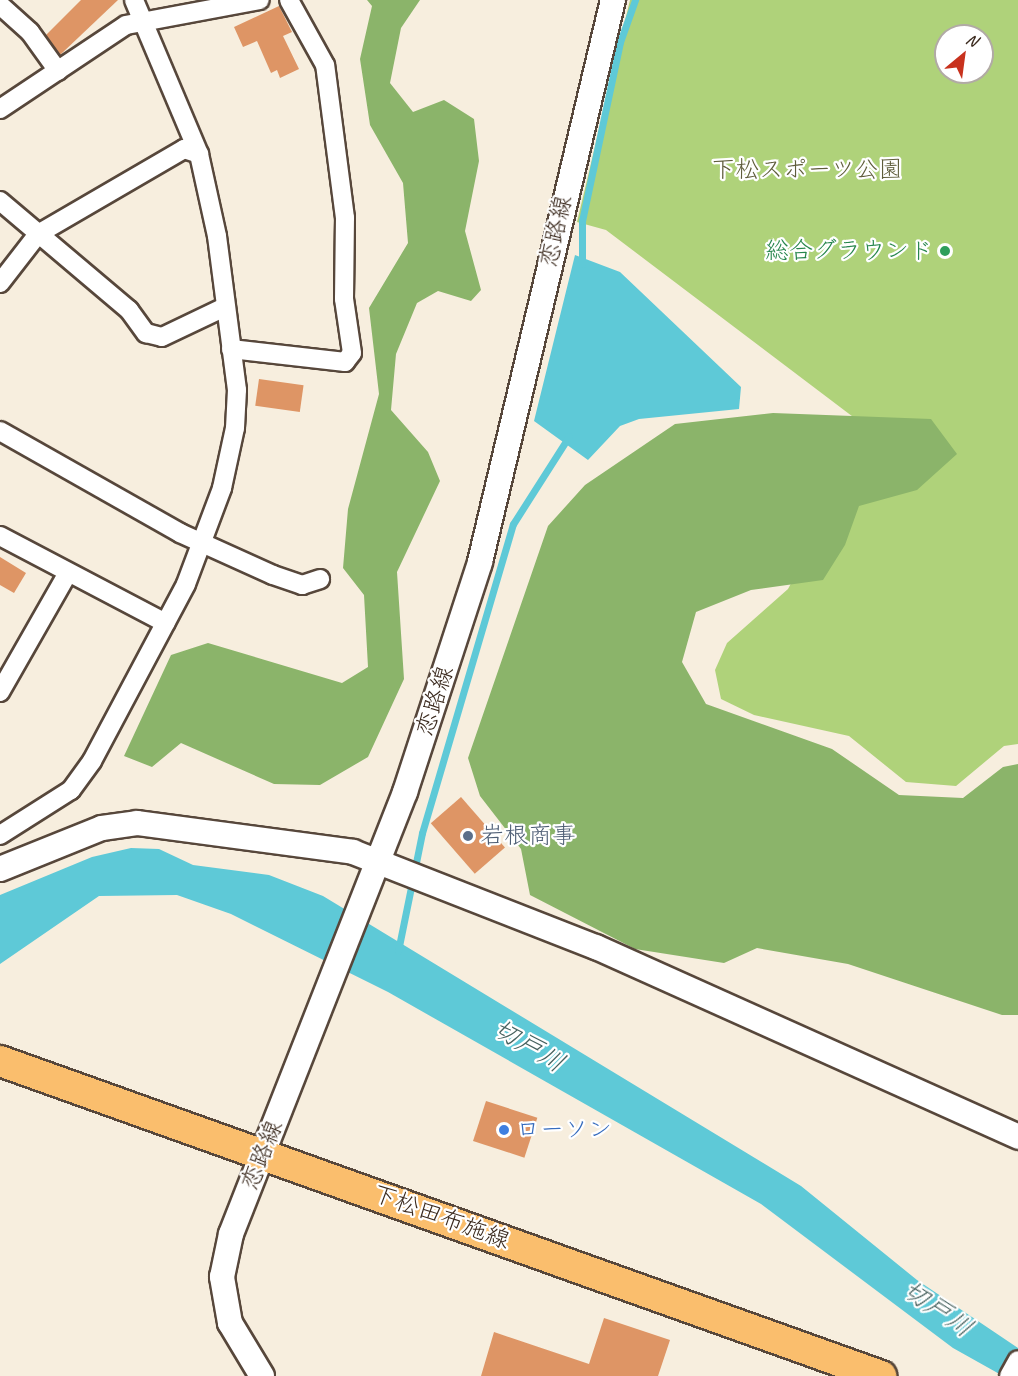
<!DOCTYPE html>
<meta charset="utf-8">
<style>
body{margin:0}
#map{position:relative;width:1018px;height:1376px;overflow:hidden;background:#f7eede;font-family:Caveat,"Klee One",sans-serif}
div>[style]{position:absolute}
.green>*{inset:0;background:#afd27a}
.forest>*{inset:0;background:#8bb46a}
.water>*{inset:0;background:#5ec9d7}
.stream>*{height:7px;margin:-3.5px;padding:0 3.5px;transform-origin:3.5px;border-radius:3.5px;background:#5ec9d7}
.building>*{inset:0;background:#de9565;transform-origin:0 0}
.roads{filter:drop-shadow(2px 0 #57473b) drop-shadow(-2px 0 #57473b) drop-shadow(0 2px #57473b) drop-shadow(0 -2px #57473b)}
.minor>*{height:18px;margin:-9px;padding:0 9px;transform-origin:9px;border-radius:9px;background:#fff}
.tertiary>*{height:24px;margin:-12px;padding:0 12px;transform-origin:12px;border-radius:12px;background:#fff}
.primary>*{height:30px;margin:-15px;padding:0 15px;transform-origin:15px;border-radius:15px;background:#fabe6d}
.dots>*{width:16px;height:16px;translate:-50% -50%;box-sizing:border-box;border:3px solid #fff;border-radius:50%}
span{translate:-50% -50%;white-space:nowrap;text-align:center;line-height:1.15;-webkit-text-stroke:4.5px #fff;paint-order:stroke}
.park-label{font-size:24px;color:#5e5c3a}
.street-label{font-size:24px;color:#3b2a1e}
.leisure-label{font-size:24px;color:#27864d}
.right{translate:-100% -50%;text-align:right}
.service-label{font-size:24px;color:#4e5e75}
.left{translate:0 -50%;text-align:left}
.shop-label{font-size:24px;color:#366cbe}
.water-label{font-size:26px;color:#47625f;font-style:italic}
.north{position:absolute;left:934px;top:24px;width:60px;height:60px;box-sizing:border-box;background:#fff;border:2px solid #b1aaa5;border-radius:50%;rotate:29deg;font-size:16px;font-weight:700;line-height:24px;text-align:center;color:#3b2a1e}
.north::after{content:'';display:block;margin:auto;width:21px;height:27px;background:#c8321e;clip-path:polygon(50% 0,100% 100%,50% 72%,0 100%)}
</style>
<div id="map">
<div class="green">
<div style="clip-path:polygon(evenodd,630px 0,1018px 0,1018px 744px,1004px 746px,956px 786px,906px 782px,849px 736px,754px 715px,721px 699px,715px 670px,727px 643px,788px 589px,873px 432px,606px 230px,577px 222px,630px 0,946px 36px,982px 36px,982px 72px,946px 72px,946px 36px)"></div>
</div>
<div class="forest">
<div style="clip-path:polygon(367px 0,420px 0,401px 28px,390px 83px,413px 112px,444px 100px,474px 119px,479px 161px,465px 231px,481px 290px,471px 301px,438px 291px,417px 303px,396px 354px,391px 410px,428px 452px,440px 481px,397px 572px,404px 679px,368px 757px,320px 785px,274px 784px,181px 743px,152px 767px,124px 756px,171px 655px,208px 643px,342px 683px,368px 667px,364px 595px,343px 568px,348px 509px,379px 394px,369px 308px,408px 243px,403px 183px,370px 125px,360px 59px,372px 6px)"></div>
<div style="clip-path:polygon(773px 413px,931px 419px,957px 454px,917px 490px,859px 506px,845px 545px,823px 580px,751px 590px,696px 612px,682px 662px,706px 704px,832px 749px,899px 795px,963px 798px,1003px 767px,1018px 764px,1018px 1015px,1002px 1015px,848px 964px,757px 948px,724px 963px,635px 949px,530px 895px,521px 849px,480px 796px,468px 758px,548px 526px,585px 485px,675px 424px)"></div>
</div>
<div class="water">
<div style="clip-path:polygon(575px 255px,620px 272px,741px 387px,739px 409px,639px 419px,620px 426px,588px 460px,534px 421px)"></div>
<div style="clip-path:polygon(131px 848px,159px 849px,193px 865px,269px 875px,323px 896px,801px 1186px,917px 1280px,1018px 1348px,1018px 1376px,1003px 1376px,953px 1348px,761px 1204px,388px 992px,231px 914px,177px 895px,99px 896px,0 964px,0 895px,92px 857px)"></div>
</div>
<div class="stream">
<div style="left:582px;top:264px;width:43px;rotate:-90deg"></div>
<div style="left:582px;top:221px;width:183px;rotate:-78deg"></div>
<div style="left:620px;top:42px;width:45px;rotate:-70.3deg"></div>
<div style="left:398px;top:951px;width:120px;rotate:-78.5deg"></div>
<div style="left:422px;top:833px;width:322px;rotate:-73.6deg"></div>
<div style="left:513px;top:524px;width:104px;rotate:-57.5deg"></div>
</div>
<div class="building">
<div style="clip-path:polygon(81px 0,118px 0,60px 55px,46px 35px)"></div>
<div style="clip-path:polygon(279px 6px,292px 32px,283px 36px,299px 69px,280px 78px,277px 70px,271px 73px,257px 41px,243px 47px,234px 27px)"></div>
<div style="left:259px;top:379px;width:45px;height:27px;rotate:8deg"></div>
<div style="clip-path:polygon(0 557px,26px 573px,14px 593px,0 585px)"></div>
<div style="left:461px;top:797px;width:67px;height:40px;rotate:49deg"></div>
<div style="left:486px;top:1101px;width:54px;height:42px;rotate:18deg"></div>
<div style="clip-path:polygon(604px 1318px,670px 1340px,658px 1376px,481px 1376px,494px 1332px,589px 1364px)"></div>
</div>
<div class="roads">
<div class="minor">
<div style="left:0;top:5px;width:40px;rotate:42deg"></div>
<div style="left:30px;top:32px;width:48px;rotate:54.3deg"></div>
<div style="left:0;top:109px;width:151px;rotate:-33.7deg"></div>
<div style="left:126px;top:25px;width:136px;rotate:-10.6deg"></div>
<div style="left:0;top:201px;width:169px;rotate:40.2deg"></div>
<div style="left:129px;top:310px;width:29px;rotate:54deg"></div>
<div style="left:146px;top:333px;width:16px;rotate:14deg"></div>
<div style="left:162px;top:337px;width:70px;rotate:-25.5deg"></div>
<div style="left:0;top:283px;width:62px;rotate:-52.2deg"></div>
<div style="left:38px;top:234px;width:169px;rotate:-30.2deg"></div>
<div style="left:184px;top:149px;width:16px;rotate:18deg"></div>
<div style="left:231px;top:349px;width:115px;rotate:6.5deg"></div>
<div style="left:345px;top:362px;width:11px;rotate:-52deg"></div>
<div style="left:352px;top:353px;width:55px;rotate:-98.4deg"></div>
<div style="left:344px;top:299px;width:81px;rotate:-89.3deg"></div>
<div style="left:345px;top:218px;width:154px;rotate:-97.4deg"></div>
<div style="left:325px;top:65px;width:74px;rotate:-119deg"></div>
<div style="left:0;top:431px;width:207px;rotate:29.5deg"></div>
<div style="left:180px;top:533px;width:102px;rotate:24.3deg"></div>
<div style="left:273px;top:575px;width:31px;rotate:19deg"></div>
<div style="left:302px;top:585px;width:19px;rotate:-18deg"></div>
<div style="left:0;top:536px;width:187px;rotate:27.7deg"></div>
<div style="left:0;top:692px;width:137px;rotate:-60.3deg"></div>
<div style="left:0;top:835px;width:84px;rotate:-32.4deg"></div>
<div style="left:71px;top:790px;width:36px;rotate:-54deg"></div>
<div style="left:92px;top:761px;width:200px;rotate:-62deg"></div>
<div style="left:186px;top:584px;width:103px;rotate:-69.4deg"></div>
<div style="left:222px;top:488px;width:61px;rotate:-77.8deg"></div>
<div style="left:235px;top:428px;width:38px;rotate:-87deg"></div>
<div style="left:237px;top:390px;width:155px;rotate:-97.4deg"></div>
<div style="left:217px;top:236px;width:84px;rotate:-102.4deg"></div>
<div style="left:199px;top:154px;width:167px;rotate:-112.9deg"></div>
<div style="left:1009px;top:1376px;width:18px;rotate:-61deg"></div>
</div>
<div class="tertiary">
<div style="left:0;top:869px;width:110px;rotate:-21.9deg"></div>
<div style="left:102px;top:828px;width:35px;rotate:-8deg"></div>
<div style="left:137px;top:823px;width:218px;rotate:7.6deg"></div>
<div style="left:353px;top:852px;width:261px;rotate:21.4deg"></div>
<div style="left:596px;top:947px;width:463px;rotate:24.2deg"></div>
<div style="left:262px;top:1376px;width:62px;rotate:-121.1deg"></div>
<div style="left:230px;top:1323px;width:47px;rotate:-99.9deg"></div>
<div style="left:222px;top:1277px;width:44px;rotate:-78.2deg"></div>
<div style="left:231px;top:1234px;width:475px;rotate:-68.5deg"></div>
<div style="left:405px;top:792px;width:242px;rotate:-71.9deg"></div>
<div style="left:480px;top:562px;width:578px;rotate:-76.69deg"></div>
</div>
<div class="primary">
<div style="left:0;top:1061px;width:936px;rotate:19.67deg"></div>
</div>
</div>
<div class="dots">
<div style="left:945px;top:251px;background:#2e9e5b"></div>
<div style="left:468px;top:836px;background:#5c6f8a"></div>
<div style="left:504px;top:1130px;background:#3f7fe0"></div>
</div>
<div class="park-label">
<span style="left:807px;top:170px">下松スポーツ公園</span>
</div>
<div class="street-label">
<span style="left:556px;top:231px;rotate:-77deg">恋路線</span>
<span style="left:435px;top:701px;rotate:-72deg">恋路線</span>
<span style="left:262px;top:1155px;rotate:-68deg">恋路線</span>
<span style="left:441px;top:1217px;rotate:20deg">下松田布施線</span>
</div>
<div class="leisure-label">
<span class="right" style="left:933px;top:251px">総合グラウンド</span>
</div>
<div class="service-label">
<span class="left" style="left:480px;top:836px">岩根商事</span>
</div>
<div class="shop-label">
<span class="left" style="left:516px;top:1130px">ローソン</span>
</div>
<div class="water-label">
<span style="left:529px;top:1046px;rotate:31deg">切戸川</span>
<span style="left:938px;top:1309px;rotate:35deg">切戸川</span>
</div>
<div class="north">N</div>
</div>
